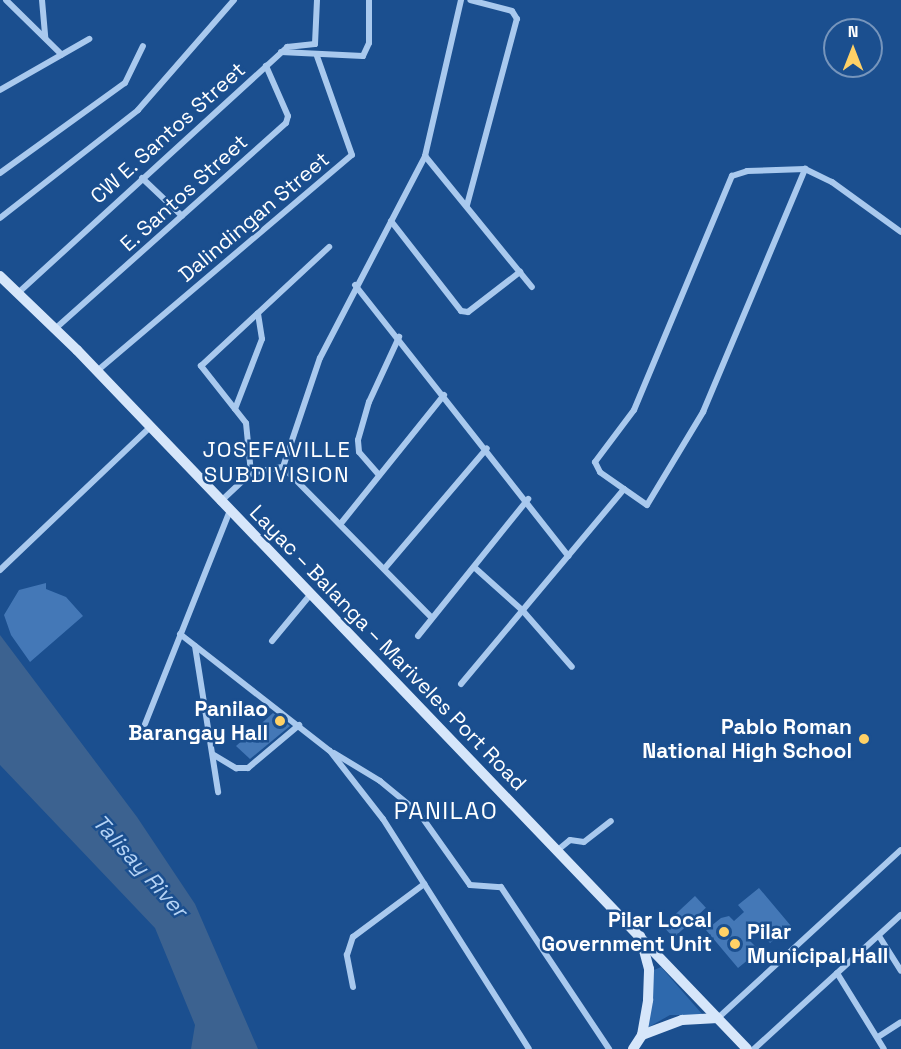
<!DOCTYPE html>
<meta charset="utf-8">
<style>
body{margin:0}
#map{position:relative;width:901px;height:1049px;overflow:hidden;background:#1b4f8f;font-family:"Space Grotesk",sans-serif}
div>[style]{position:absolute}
.green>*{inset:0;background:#2e69ad}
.water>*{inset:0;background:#3c6290}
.building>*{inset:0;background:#4478b7;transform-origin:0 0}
.street>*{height:6px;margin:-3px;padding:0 3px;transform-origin:3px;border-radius:3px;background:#a9c9ee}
.secondary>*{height:10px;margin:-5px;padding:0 5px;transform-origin:5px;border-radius:5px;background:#d6e6fa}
.dots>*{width:16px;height:16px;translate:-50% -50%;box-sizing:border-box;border:3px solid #1b4f8f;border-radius:50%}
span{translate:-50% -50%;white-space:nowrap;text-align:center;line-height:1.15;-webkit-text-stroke:5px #1b4f8f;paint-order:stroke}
.street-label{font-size:21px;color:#fff}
.poi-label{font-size:21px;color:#fff;font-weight:700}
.right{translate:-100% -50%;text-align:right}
.left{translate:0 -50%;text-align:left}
.neighbourhood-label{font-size:22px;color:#fff;letter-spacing:1.5px}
.water-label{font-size:22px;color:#b5d3f5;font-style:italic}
.quarter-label{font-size:24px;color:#fff;letter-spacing:1.5px}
.north{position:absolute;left:823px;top:18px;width:60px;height:60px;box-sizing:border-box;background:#1b4f8f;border:2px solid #7695bc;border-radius:50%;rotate:0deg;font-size:16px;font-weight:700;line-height:24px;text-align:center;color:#fff}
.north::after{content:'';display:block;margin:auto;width:21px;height:27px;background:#ffd166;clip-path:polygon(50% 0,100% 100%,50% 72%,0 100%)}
</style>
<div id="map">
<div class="green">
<div style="clip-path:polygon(661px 967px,703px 1015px,670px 1015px,647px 1028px,654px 970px)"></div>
</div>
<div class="water">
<div style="clip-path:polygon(0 635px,137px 817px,195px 904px,258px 1049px,191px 1049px,195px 1025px,155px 928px,0 765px)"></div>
</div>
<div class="building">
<div style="clip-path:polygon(46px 583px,46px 589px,66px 597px,83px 616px,30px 662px,11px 635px,4px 615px,19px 590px)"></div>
<div style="clip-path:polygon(273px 713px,290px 726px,250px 759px,236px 746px)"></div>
<div style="clip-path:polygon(759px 888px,791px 926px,770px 943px,760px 931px,749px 940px,757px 948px,754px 955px,738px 968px,706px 930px,721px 918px,729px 916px,734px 921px,744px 912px,738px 905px)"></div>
<div style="left:695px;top:896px;width:16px;height:44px;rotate:47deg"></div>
</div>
<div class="street">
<div style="left:6px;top:0;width:78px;rotate:44.5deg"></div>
<div style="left:42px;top:0;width:38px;rotate:85deg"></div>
<div style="left:281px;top:52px;width:82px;rotate:2.8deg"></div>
<div style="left:363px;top:56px;width:14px;rotate:-65deg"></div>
<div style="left:369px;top:43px;width:43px;rotate:-90deg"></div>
<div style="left:0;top:90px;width:103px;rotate:-29.8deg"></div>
<div style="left:425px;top:156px;width:169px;rotate:50.8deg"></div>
<div style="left:0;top:173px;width:154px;rotate:-35.8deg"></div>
<div style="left:125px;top:83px;width:41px;rotate:-64.1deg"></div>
<div style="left:142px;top:178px;width:55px;rotate:43.5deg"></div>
<div style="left:467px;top:205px;width:193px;rotate:-75deg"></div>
<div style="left:517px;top:19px;width:9px;rotate:-122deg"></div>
<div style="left:512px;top:11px;width:43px;rotate:-165.3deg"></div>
<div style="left:0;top:218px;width:175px;rotate:-38deg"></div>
<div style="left:138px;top:110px;width:146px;rotate:-48.9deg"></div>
<div style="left:391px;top:221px;width:114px;rotate:52.1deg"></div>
<div style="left:461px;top:311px;width:7px;rotate:8deg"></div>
<div style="left:468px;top:312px;width:66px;rotate:-37.6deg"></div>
<div style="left:355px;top:285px;width:345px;rotate:51.8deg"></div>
<div style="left:18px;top:293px;width:365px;rotate:-42.4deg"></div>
<div style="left:287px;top:47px;width:28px;rotate:-6deg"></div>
<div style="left:315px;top:44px;width:44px;rotate:-87.4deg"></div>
<div style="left:56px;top:328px;width:308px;rotate:-41.7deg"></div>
<div style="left:286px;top:123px;width:7px;rotate:-74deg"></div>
<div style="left:288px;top:116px;width:55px;rotate:-113.7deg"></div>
<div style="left:97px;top:371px;width:334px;rotate:-40.3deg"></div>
<div style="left:352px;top:155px;width:105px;rotate:-109.5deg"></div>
<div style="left:235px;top:409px;width:75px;rotate:-68.9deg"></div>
<div style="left:262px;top:339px;width:26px;rotate:-99deg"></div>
<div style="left:283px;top:467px;width:212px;rotate:45.4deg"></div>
<div style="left:251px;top:473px;width:50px;rotate:-95.7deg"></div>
<div style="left:246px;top:423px;width:73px;rotate:-128.3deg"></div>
<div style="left:201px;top:366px;width:175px;rotate:-42.9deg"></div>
<div style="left:379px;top:475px;width:30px;rotate:-131deg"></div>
<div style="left:359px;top:452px;width:12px;rotate:-95deg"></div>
<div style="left:358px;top:440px;width:40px;rotate:-74deg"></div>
<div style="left:369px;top:402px;width:72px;rotate:-65.2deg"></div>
<div style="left:624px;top:489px;width:28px;rotate:35deg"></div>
<div style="left:647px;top:505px;width:109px;rotate:-58.9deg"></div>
<div style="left:703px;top:412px;width:264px;rotate:-67.2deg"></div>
<div style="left:220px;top:502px;width:42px;rotate:-43.1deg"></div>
<div style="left:251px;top:473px;width:33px;rotate:-11deg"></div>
<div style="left:283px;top:467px;width:115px;rotate:-71.3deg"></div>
<div style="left:320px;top:358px;width:228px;rotate:-62.5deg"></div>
<div style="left:425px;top:156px;width:160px;rotate:-77deg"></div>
<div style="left:342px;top:522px;width:163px;rotate:-51.2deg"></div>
<div style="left:474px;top:567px;width:66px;rotate:41.9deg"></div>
<div style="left:523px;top:611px;width:74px;rotate:48.8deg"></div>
<div style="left:385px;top:568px;width:157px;rotate:-49.6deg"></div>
<div style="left:0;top:570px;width:204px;rotate:-43.6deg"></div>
<div style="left:180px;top:634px;width:190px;rotate:38deg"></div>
<div style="left:330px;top:751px;width:86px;rotate:52.1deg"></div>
<div style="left:383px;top:819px;width:272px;rotate:57.6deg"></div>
<div style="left:418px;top:636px;width:176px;rotate:-51.2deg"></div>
<div style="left:272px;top:641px;width:60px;rotate:-50.4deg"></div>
<div style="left:195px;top:646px;width:148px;rotate:81deg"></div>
<div style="left:461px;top:684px;width:254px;rotate:-50.1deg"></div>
<div style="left:624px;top:489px;width:29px;rotate:-145deg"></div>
<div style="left:600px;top:472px;width:11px;rotate:-117deg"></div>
<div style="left:595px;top:462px;width:65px;rotate:-53.1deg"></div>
<div style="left:634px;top:410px;width:254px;rotate:-67.3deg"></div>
<div style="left:732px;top:176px;width:16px;rotate:-18deg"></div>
<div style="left:747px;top:171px;width:58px;rotate:-2deg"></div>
<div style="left:805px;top:169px;width:30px;rotate:26deg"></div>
<div style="left:832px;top:182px;width:85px;rotate:35.9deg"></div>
<div style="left:145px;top:724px;width:227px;rotate:-68.3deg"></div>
<div style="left:334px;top:753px;width:54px;rotate:31.3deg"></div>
<div style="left:380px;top:781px;width:50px;rotate:39.4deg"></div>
<div style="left:419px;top:813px;width:88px;rotate:54.7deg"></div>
<div style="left:470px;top:885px;width:31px;rotate:4deg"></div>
<div style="left:501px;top:887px;width:195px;rotate:56.3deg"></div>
<div style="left:214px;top:755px;width:26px;rotate:31deg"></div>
<div style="left:236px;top:768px;width:12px"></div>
<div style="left:248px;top:768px;width:67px;rotate:-40.1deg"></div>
<div style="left:559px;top:849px;width:14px;rotate:-39deg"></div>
<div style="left:570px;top:840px;width:14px;rotate:8deg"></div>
<div style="left:584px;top:842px;width:34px;rotate:-38deg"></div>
<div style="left:879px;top:936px;width:41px;rotate:57.8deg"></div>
<div style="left:837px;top:973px;width:89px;rotate:58.3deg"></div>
<div style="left:353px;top:987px;width:33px;rotate:-101deg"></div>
<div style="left:347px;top:955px;width:19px;rotate:-72deg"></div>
<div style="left:353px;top:937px;width:89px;rotate:-36.7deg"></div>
<div style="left:718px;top:1018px;width:248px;rotate:-42.6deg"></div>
<div style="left:878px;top:1037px;width:27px;rotate:-33deg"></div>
<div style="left:754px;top:1049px;width:199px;rotate:-42.4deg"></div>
</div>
<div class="secondary">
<div style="left:0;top:276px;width:107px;rotate:43.9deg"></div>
<div style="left:77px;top:350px;width:968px;rotate:46.21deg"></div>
<div style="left:642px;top:1035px;width:43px;rotate:-20.6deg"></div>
<div style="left:682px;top:1020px;width:36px;rotate:-3deg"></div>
<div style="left:633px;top:1049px;width:17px;rotate:-57deg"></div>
<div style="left:642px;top:1035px;width:36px;rotate:-80deg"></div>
<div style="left:648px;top:1000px;width:31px;rotate:-88deg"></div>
<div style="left:649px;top:969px;width:34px;rotate:-105deg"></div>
</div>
<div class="dots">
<div style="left:280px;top:721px;background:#ffd166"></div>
<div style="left:864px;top:739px;background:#ffd166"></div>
<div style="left:724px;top:932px;background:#ffd166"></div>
<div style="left:735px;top:944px;background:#ffd166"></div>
</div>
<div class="street-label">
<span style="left:168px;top:133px;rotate:-42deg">CW E. Santos Street</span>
<span style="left:184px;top:193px;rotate:-42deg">E. Santos Street</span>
<span style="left:254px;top:217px;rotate:-40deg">Dalindingan Street</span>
<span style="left:388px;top:648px;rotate:46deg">Layac – Balanga – Mariveles Port Road</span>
</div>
<div class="poi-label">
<span class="right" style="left:268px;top:721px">Panilao<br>Barangay Hall</span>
<span class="right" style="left:852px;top:739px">Pablo Roman<br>National High School</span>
<span class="right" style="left:712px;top:932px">Pilar Local<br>Government Unit</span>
<span class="left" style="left:747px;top:944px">Pilar<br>Municipal Hall</span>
</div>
<div class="neighbourhood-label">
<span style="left:277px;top:462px">JOSEFAVILLE<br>SUBDIVISION</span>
</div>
<div class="water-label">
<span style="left:140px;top:866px;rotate:48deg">Talisay River</span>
</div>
<div class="quarter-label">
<span style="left:446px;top:811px">PANILAO</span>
</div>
<div class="north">N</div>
</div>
